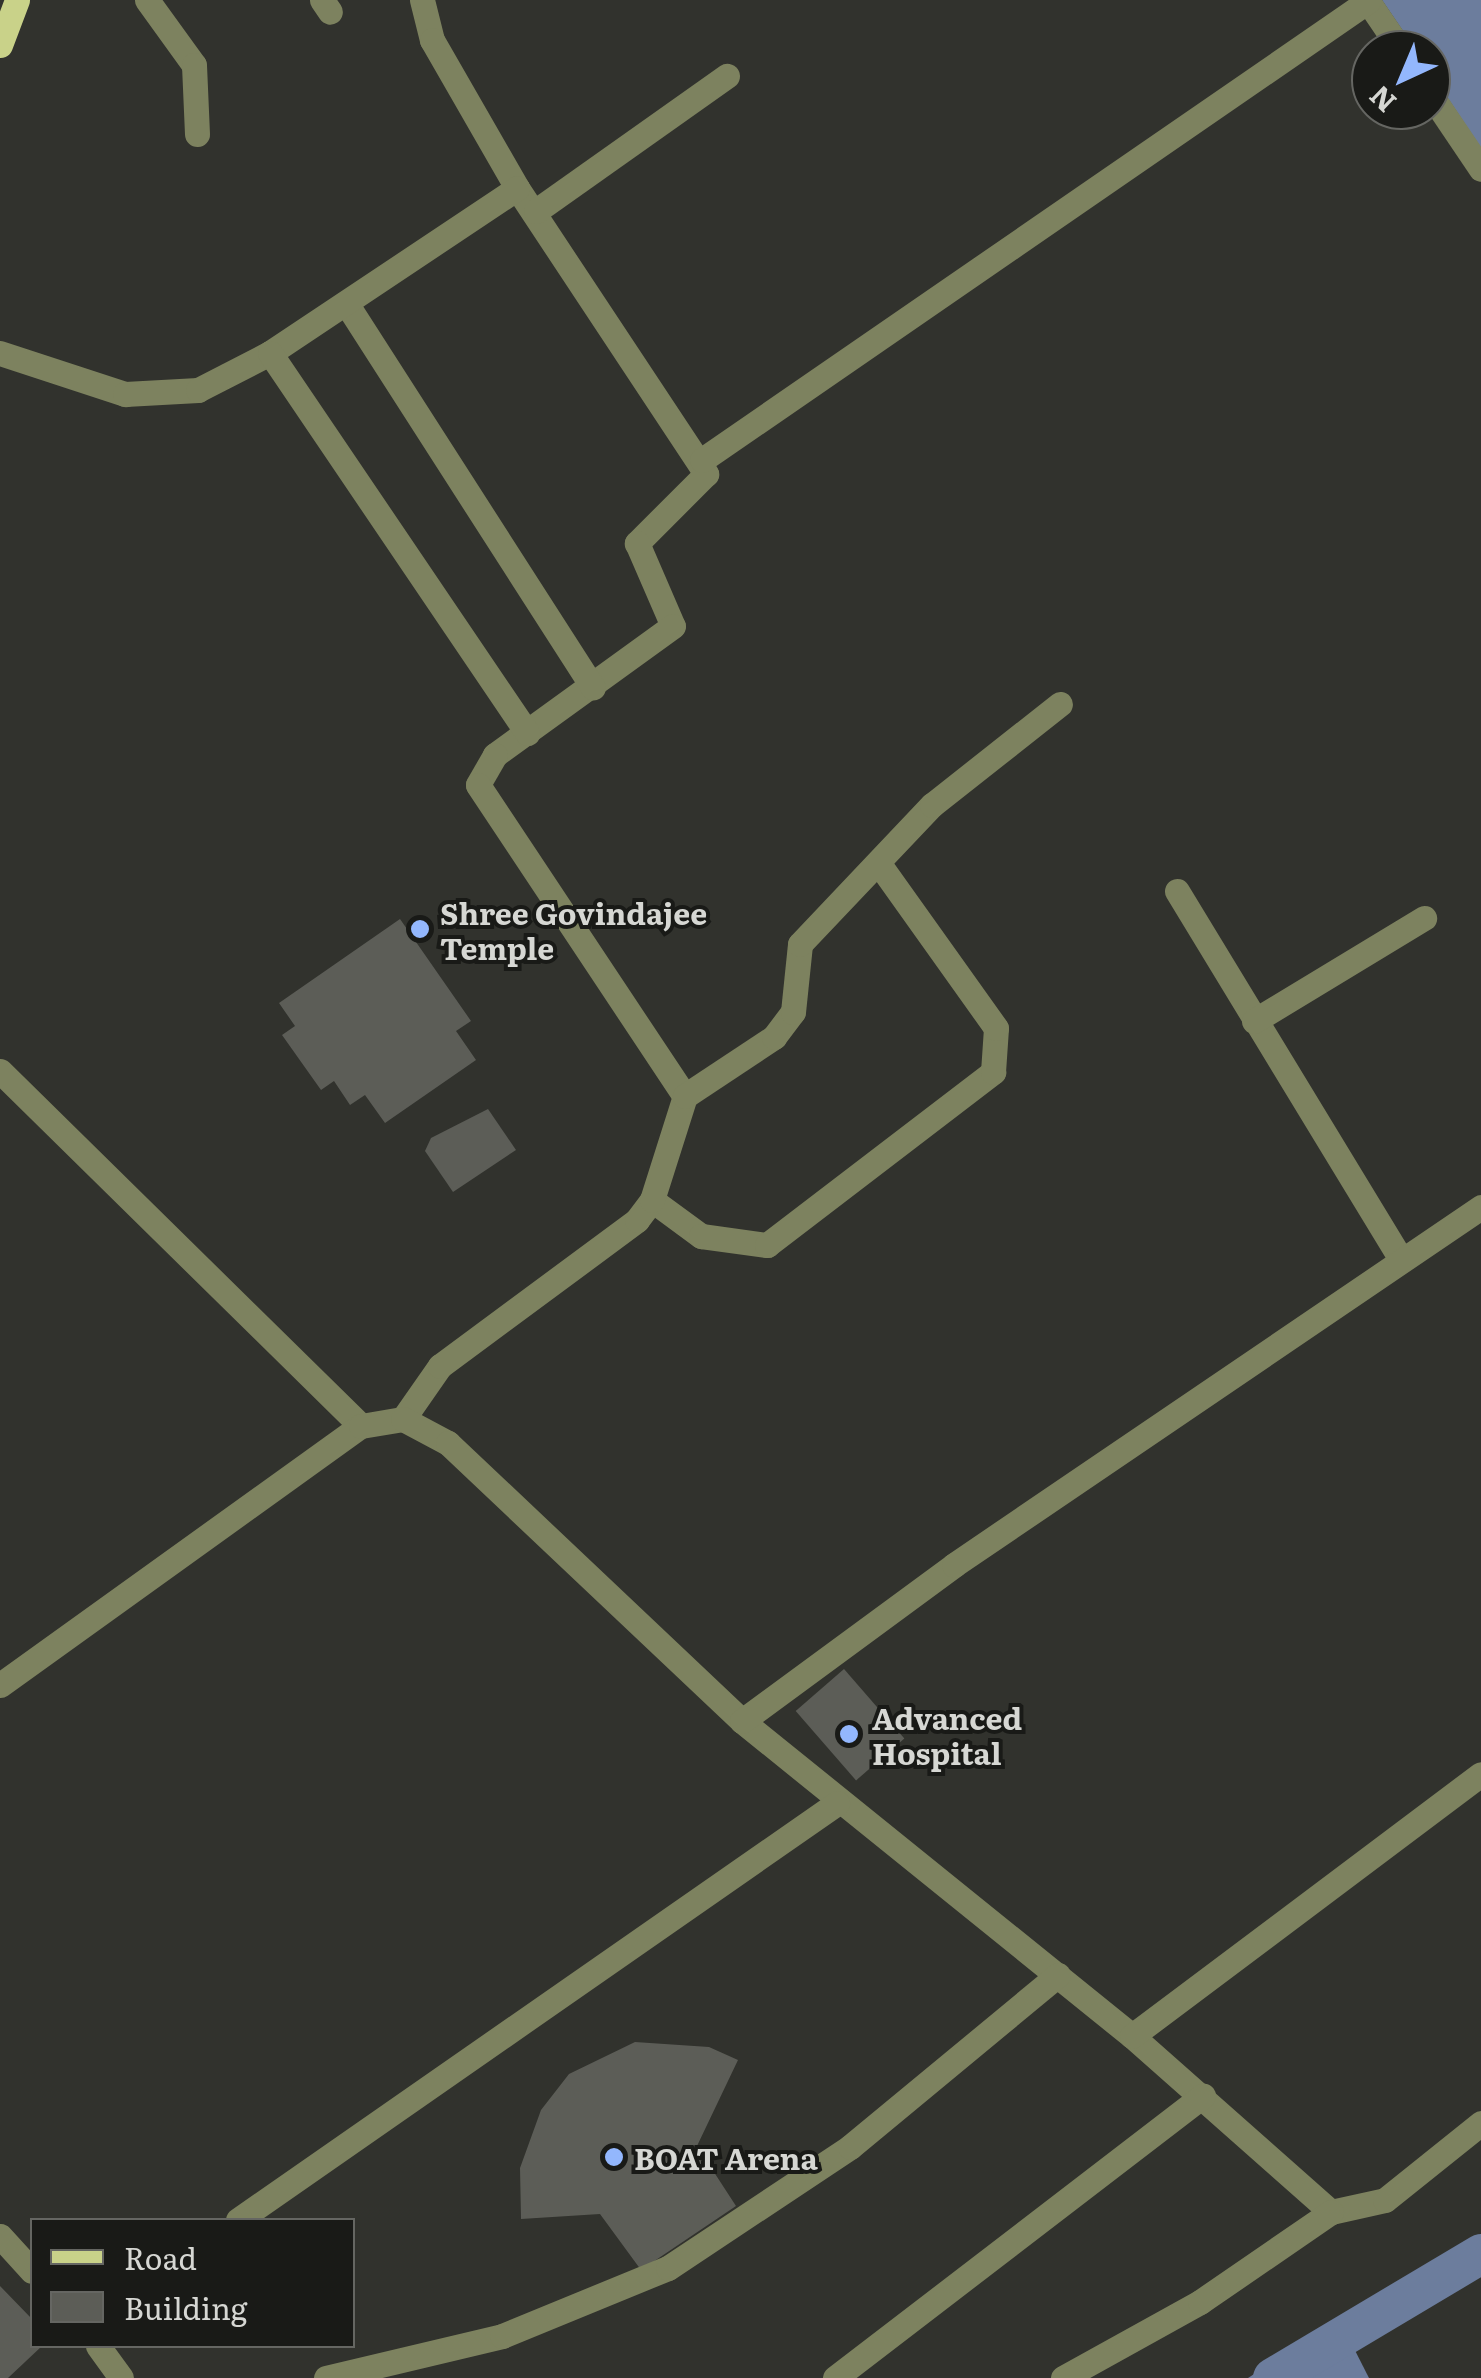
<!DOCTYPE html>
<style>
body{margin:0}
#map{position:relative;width:1481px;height:2378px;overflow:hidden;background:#31322d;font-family:Literata,serif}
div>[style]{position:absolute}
.water>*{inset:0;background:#6c7d9d}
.river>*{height:40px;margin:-20px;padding:0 20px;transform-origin:20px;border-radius:20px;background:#6c7d9d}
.building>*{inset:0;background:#5c5d57;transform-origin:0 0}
.minor>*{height:25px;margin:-12.5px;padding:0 12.5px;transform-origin:12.5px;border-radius:12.5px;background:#7d825f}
.major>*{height:25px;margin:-12.5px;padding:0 12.5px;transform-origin:12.5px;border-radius:12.5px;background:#c9d289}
.dots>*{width:28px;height:28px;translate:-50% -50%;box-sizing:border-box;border:5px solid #191a17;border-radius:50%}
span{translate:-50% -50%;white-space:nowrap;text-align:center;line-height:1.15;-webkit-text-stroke:8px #191a17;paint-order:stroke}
.poi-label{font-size:30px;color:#d6d7d3;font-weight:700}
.left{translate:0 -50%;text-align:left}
.legend{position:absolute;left:30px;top:2218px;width:325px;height:130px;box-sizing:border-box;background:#191a17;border:2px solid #656662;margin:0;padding:12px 18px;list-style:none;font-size:30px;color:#d6d7d3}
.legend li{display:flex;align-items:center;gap:20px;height:50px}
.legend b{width:50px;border:2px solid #656662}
.north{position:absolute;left:1351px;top:30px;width:100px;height:100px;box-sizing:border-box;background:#191a17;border:2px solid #656662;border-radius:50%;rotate:224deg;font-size:28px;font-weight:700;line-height:40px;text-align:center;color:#d6d7d3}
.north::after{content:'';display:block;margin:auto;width:35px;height:45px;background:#93b7fd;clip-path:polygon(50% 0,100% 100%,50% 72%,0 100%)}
</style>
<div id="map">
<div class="water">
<div style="clip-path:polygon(1382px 0,1481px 0,1481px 148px,1431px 73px,1431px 50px,1416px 50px)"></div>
<div style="clip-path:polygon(1339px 2319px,1369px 2378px,1248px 2378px)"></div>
</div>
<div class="river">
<div style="left:1273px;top:2378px;width:242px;rotate:-30.8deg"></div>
</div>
<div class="building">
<div style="clip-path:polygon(400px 919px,471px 1021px,456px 1031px,476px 1060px,385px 1123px,365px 1095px,350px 1105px,334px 1081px,321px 1090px,282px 1035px,295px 1026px,279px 1003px)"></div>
<div style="clip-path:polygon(488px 1109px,516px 1150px,453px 1192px,425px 1151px,431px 1138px)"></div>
<div style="left:844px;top:1669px;width:92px;height:64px;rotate:49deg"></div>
<div style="clip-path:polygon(635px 2042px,709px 2047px,738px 2060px,697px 2146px,736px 2206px,641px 2270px,600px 2214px,521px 2219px,520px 2168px,541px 2110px,569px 2074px)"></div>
<div style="clip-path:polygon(0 2286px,32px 2319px,32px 2346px,42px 2346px,8px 2378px,0 2378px)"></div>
</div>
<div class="minor">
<div style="left:147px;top:0;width:80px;rotate:54.1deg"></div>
<div style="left:194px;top:65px;width:69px;rotate:87.5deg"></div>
<div style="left:322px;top:0;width:14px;rotate:56deg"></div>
<div style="left:422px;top:0;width:41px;rotate:76deg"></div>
<div style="left:432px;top:40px;width:171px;rotate:60.1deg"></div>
<div style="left:517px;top:188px;width:343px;rotate:56.5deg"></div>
<div style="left:706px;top:474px;width:98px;rotate:135deg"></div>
<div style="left:637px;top:543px;width:90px;rotate:66.6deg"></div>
<div style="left:673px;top:626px;width:220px;rotate:144.1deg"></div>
<div style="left:495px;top:755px;width:34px;rotate:120deg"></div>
<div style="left:478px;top:785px;width:374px;rotate:56.4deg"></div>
<div style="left:1367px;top:0;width:60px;rotate:55.8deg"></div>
<div style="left:1431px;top:95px;width:89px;rotate:56deg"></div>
<div style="left:536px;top:211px;width:234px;rotate:-35.3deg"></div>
<div style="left:346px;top:303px;width:457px;rotate:57.3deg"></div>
<div style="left:0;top:353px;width:132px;rotate:18.2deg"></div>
<div style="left:125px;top:394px;width:73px;rotate:-3.1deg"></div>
<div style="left:198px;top:390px;width:81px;rotate:-27.2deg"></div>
<div style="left:270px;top:353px;width:297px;rotate:-33.7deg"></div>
<div style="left:270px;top:353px;width:459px;rotate:55.9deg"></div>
<div style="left:702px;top:460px;width:809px;rotate:-34.57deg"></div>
<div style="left:1177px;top:891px;width:429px;rotate:58.7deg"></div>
<div style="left:1254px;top:1021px;width:199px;rotate:-31.2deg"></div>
<div style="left:0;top:1071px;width:506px;rotate:44.52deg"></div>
<div style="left:652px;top:1200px;width:61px;rotate:36.3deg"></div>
<div style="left:701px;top:1236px;width:67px;rotate:7.8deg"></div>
<div style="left:767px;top:1245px;width:285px;rotate:-37.4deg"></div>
<div style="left:993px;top:1072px;width:44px;rotate:-86.1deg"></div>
<div style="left:996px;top:1028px;width:201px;rotate:-125.5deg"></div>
<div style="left:403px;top:1419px;width:65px;rotate:-55.1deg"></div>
<div style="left:440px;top:1366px;width:245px;rotate:-36.5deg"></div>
<div style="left:637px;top:1220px;width:25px;rotate:-53deg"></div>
<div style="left:652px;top:1200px;width:109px;rotate:-72.4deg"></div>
<div style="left:685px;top:1096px;width:107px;rotate:-33.5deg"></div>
<div style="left:774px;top:1037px;width:31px;rotate:-53deg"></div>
<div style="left:793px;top:1012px;width:68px;rotate:-84.1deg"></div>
<div style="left:800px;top:944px;width:192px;rotate:-46.5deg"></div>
<div style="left:932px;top:805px;width:163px;rotate:-38.3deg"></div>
<div style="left:0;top:1685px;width:444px;rotate:-35.7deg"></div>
<div style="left:361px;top:1426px;width:43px;rotate:-9.5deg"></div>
<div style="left:403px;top:1419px;width:51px;rotate:28.1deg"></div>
<div style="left:448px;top:1443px;width:405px;rotate:43.4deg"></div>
<div style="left:742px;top:1721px;width:501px;rotate:38.93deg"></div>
<div style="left:1132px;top:2036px;width:266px;rotate:41.5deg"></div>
<div style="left:1331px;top:2212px;width:55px;rotate:-12.5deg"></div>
<div style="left:1385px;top:2200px;width:123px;rotate:-38.7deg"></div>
<div style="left:742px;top:1721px;width:263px;rotate:-36.3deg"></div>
<div style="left:954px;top:1565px;width:637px;rotate:-34.19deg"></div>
<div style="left:1132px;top:2036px;width:436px;rotate:-36.9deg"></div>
<div style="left:238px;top:2220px;width:730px;rotate:-34.84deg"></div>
<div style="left:0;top:2236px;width:47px;rotate:47.6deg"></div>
<div style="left:98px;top:2346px;width:39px;rotate:54deg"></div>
<div style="left:326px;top:2378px;width:181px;rotate:-13.4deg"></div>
<div style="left:502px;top:2336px;width:179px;rotate:-22.3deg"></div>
<div style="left:668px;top:2268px;width:219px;rotate:-33.6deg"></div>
<div style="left:850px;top:2147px;width:270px;rotate:-39.6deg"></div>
<div style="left:835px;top:2378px;width:464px;rotate:-37.5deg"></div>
<div style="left:1063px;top:2378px;width:157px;rotate:-29deg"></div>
<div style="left:1200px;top:2302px;width:159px;rotate:-34.5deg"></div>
</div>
<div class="major">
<div style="left:0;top:45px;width:48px;rotate:-69.3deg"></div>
</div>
<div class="dots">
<div style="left:420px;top:929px;background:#93b7fd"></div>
<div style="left:849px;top:1734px;background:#93b7fd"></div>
<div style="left:614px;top:2157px;background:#93b7fd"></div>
</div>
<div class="poi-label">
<span class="left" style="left:440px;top:929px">Shree Govindajee<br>Temple</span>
<span class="left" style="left:872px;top:1734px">Advanced<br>Hospital</span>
<span class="left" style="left:634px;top:2157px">BOAT Arena</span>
</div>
<ul class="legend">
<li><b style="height:12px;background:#c9d289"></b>Road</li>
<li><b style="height:28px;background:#5c5d57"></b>Building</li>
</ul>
<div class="north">N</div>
</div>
